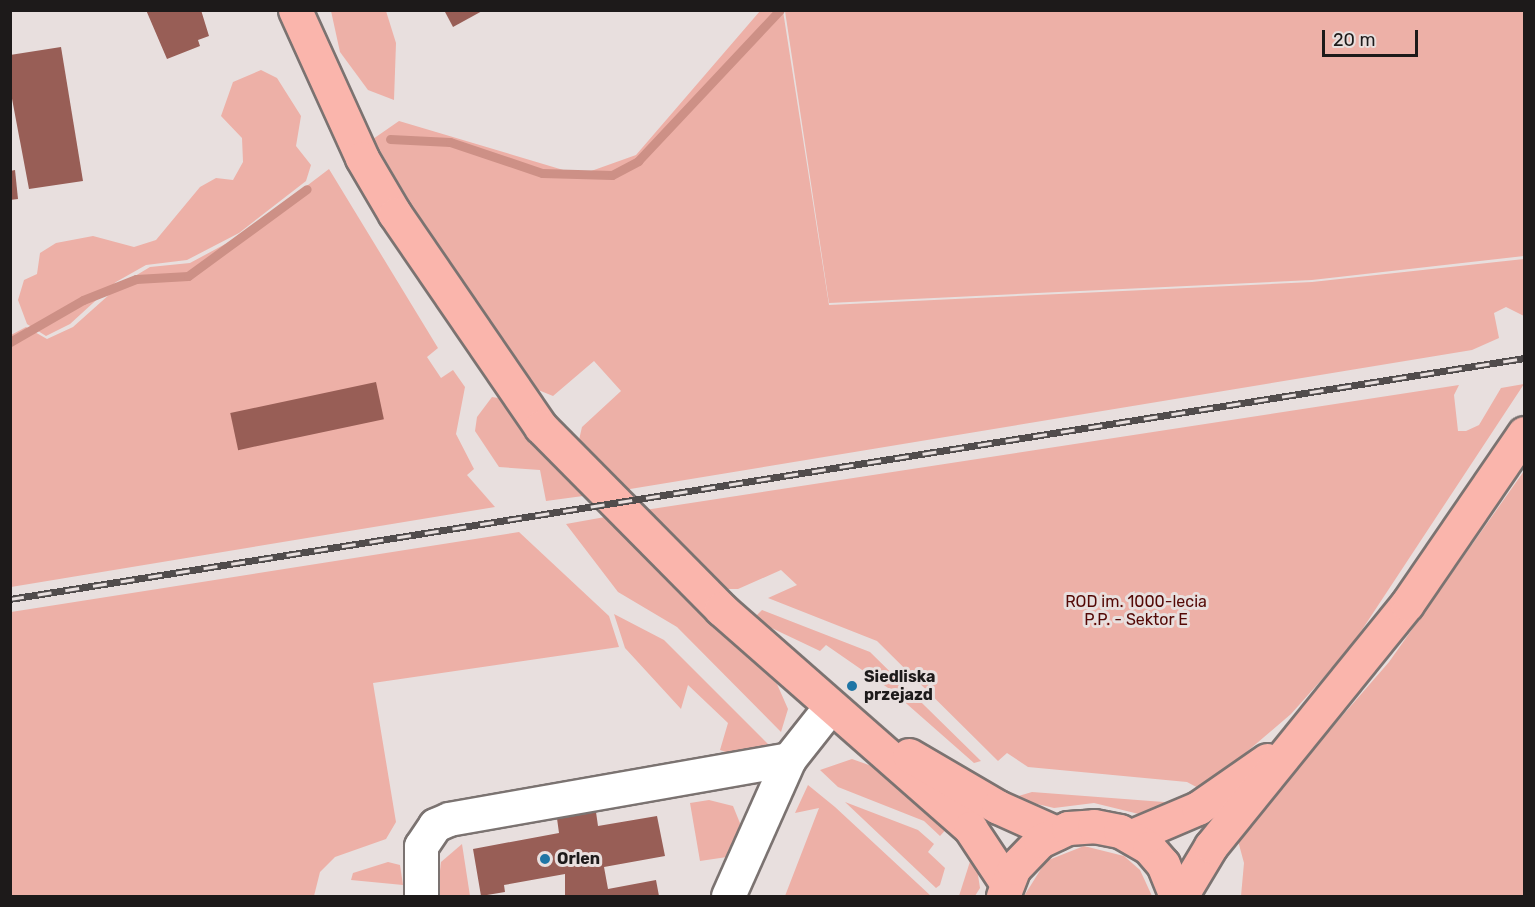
<!DOCTYPE html>
<style>
body{margin:0}
#map{position:relative;width:1535px;height:907px;overflow:hidden;background:#e8dfde;font-family:Rubik,sans-serif}
div>[style]{position:absolute}
.green>*{inset:0;background:#edb0a7}
.stream>*{height:9px;margin:-4.5px;padding:0 4.5px;transform-origin:4.5px;border-radius:4.5px;background:#cd9086}
.building>*{inset:0;background:#985e56;transform-origin:0 0}
.roads{filter:drop-shadow(2px 0 #7b7371) drop-shadow(-2px 0 #7b7371) drop-shadow(0 2px #7b7371) drop-shadow(0 -2px #7b7371)}
.minor>*{height:33px;margin:-16.5px;padding:0 16.5px;transform-origin:16.5px;border-radius:16.5px;background:#fff}
.major>*{height:33px;margin:-16.5px;padding:0 16.5px;transform-origin:16.5px;border-radius:16.5px;background:#fab5ac}
.rail>*{height:7px;margin-top:-3.5px;transform-origin:0;background:repeating-linear-gradient(90deg,#e8dfde 0 14px,#514c4c 0 28px);box-sizing:border-box;border-block:2px solid #514c4c}
.dots>*{width:16px;height:16px;translate:-50% -50%;box-sizing:border-box;border:3px solid #e8dfde;border-radius:50%}
span{translate:-50% -50%;white-space:nowrap;text-align:center;line-height:1.15;-webkit-text-stroke:6px #e8dfde;paint-order:stroke}
.park-label{font-size:16px;color:#540906}
.poi-label{font-size:16px;color:#1d1a1a;font-weight:700}
.left{translate:0 -50%;text-align:left}
.frame{position:absolute;inset:0;border:12px solid #1d1a1a;pointer-events:none}
.scale{position:absolute;left:1322px;top:30px;width:96px;height:27px;box-sizing:border-box;border:3px solid #1d1a1a;border-top:0;padding-left:8px;font-size:18px;line-height:21px;white-space:nowrap;color:#1d1a1a;-webkit-text-stroke:4px #e8dfde;paint-order:stroke}
</style>
<div id="map">
<div class="green">
<div style="clip-path:polygon(331px 11px,386px 11px,396px 43px,394px 100px,368px 90px,340px 52px)"></div>
<div style="clip-path:polygon(760px 11px,783px 11px,829px 305px,1312px 282px,1524px 259px,1524px 316px,1506px 307px,1494px 313px,1499px 338px,1472px 350px,624px 490px,578px 444px,582px 427px,621px 391px,594px 361px,553px 396px,531px 387px,441px 255px,373px 139px,399px 121px,580px 175px,636px 155px)"></div>
<div style="clip-path:polygon(785px 11px,1524px 11px,1524px 256px,1312px 280px,829px 303px)"></div>
<div style="clip-path:polygon(261px 70px,277px 78px,301px 116px,296px 146px,311px 165px,306px 181px,239px 233px,187px 260px,146px 265px,116px 282px,70px 324px,46px 336px,27px 324px,18px 300px,24px 280px,37px 274px,40px 253px,56px 243px,93px 236px,134px 247px,156px 240px,200px 187px,216px 178px,233px 180px,243px 162px,242px 138px,221px 116px,233px 82px)"></div>
<div style="clip-path:polygon(329px 169px,438px 348px,427px 357px,441px 378px,453px 370px,465px 387px,456px 434px,474px 469px,467px 475px,495px 507px,11px 587px,11px 335px,26px 327px,47px 339px,73px 327px,120px 285px,150px 267px,190px 263px,242px 235px)"></div>
<div style="clip-path:polygon(1524px 384px,1350px 648px,1291px 714px,1202px 790px,1187px 782px,1028px 767px,1007px 753px,998px 761px,877px 641px,768px 598px,797px 585px,781px 570px,738px 589px,723px 589px,645px 510px,1459px 385px,1454px 395px,1458px 431px,1466px 431px,1479px 425px,1501px 388px)"></div>
<div style="clip-path:polygon(492px 397px,498px 398px,583px 496px,546px 501px,540px 470px,499px 467px,475px 431px,477px 417px)"></div>
<div style="clip-path:polygon(1524px 471px,1524px 896px,1241px 896px,1244px 863px,1237px 837px,1389px 662px)"></div>
<div style="clip-path:polygon(605px 517px,777px 684px,788px 709px,781px 732px,677px 627px,618px 592px,566px 524px)"></div>
<div style="clip-path:polygon(519px 532px,609px 616px,619px 647px,373px 683px,396px 822px,386px 839px,335px 857px,320px 872px,314px 896px,11px 896px,11px 612px)"></div>
<div style="clip-path:polygon(762px 610px,870px 652px,981px 761px,974px 763px,891px 690px,826px 645px,820px 651px,761px 623px,754px 618px)"></div>
<div style="clip-path:polygon(614px 614px,664px 640px,768px 744px,734px 755px,720px 750px,728px 723px,688px 685px,681px 709px,625px 648px)"></div>
<div style="clip-path:polygon(852px 759px,880px 769px,950px 825px,940px 836px,924px 821px,838px 787px,820px 770px)"></div>
<div style="clip-path:polygon(808px 785px,835px 807px,931px 896px,785px 896px,819px 808px,795px 813px)"></div>
<div style="clip-path:polygon(1032px 792px,1164px 802px,1175px 810px,1147px 816px,1094px 803px,1054px 808px,1012px 798px)"></div>
<div style="clip-path:polygon(709px 800px,733px 806px,744px 833px,727px 857px,700px 861px,690px 803px)"></div>
<div style="clip-path:polygon(845px 802px,918px 830px,934px 844px,928px 852px,945px 868px,940px 885px,936px 888px)"></div>
<div style="clip-path:polygon(462px 844px,470px 896px,437px 896px,441px 862px)"></div>
<div style="clip-path:polygon(1084px 846px,1124px 856px,1140px 870px,1152px 896px,1024px 896px,1046px 861px)"></div>
<div style="clip-path:polygon(974px 849px,980px 888px,975px 896px,959px 896px)"></div>
<div style="clip-path:polygon(388px 862px,400px 865px,403px 885px,351px 880px,353px 873px)"></div>
</div>
<div class="stream">
<div style="left:390px;top:139px;width:60px;rotate:2.9deg"></div>
<div style="left:450px;top:142px;width:97px;rotate:18.6deg"></div>
<div style="left:542px;top:173px;width:70px;rotate:1.6deg"></div>
<div style="left:612px;top:175px;width:30px;rotate:-28deg"></div>
<div style="left:638px;top:161px;width:207px;rotate:-46.8deg"></div>
<div style="left:10px;top:342px;width:84px;rotate:-29.9deg"></div>
<div style="left:83px;top:300px;width:57px;rotate:-21.6deg"></div>
<div style="left:136px;top:279px;width:52px;rotate:-3.3deg"></div>
<div style="left:188px;top:276px;width:147px;rotate:-36.2deg"></div>
</div>
<div class="building">
<div style="clip-path:polygon(146px 10px,201px 10px,209px 36px,198px 40px,200px 46px,167px 59px)"></div>
<div style="clip-path:polygon(444px 10px,484px 10px,453px 27px)"></div>
<div style="clip-path:polygon(61px 47px,83px 181px,29px 189px,10px 88px,10px 55px)"></div>
<div style="clip-path:polygon(15px 170px,18px 199px,10px 200px,10px 171px)"></div>
<div style="left:376px;top:382px;width:38px;height:149px;rotate:78deg"></div>
<div style="clip-path:polygon(594px 798px,598px 826px,657px 816px,665px 856px,604px 867px,608px 889px,656px 880px,659px 896px,565px 896px,565px 874px,504px 885px,505px 892px,481px 896px,473px 849px,559px 833px,555px 804px)"></div>
</div>
<div class="roads">
<div class="minor">
<div style="left:421px;top:896px;width:50px;rotate:-90deg"></div>
<div style="left:421px;top:846px;width:25px;rotate:-56deg"></div>
<div style="left:435px;top:825px;width:15px;rotate:-23deg"></div>
<div style="left:449px;top:819px;width:345px;rotate:-10deg"></div>
<div style="left:728px;top:896px;width:150px;rotate:-66deg"></div>
<div style="left:789px;top:759px;width:66px;rotate:-51.7deg"></div>
</div>
<div class="major">
<div style="left:295px;top:10px;width:162px;rotate:65.6deg"></div>
<div style="left:362px;top:158px;width:65px;rotate:59.5deg"></div>
<div style="left:395px;top:214px;width:258px;rotate:55.6deg"></div>
<div style="left:541px;top:427px;width:256px;rotate:45.3deg"></div>
<div style="left:721px;top:609px;width:332px;rotate:41.3deg"></div>
<div style="left:970px;top:828px;width:67px;rotate:56.5deg"></div>
<div style="left:909px;top:755px;width:103px;rotate:30.3deg"></div>
<div style="left:998px;top:807px;width:64px;rotate:24.1deg"></div>
<div style="left:1132px;top:836px;width:72px;rotate:-23deg"></div>
<div style="left:1198px;top:808px;width:84px;rotate:-34.8deg"></div>
<div style="left:1003px;top:896px;width:30px;rotate:-69deg"></div>
<div style="left:1014px;top:868px;width:37px;rotate:-46deg"></div>
<div style="left:1040px;top:841px;width:31px;rotate:-25deg"></div>
<div style="left:1068px;top:828px;width:26px;rotate:-4deg"></div>
<div style="left:1094px;top:826px;width:26px;rotate:11deg"></div>
<div style="left:1120px;top:831px;width:34px;rotate:30deg"></div>
<div style="left:1149px;top:848px;width:21px;rotate:49deg"></div>
<div style="left:1163px;top:864px;width:35px;rotate:68deg"></div>
<div style="left:1181px;top:896px;width:58px;rotate:-59deg"></div>
<div style="left:1211px;top:846px;width:311px;rotate:-51deg"></div>
<div style="left:1407px;top:604px;width:207px;rotate:-55.6deg"></div>
</div>
</div>
<div class="rail">
<div style="left:10px;top:599px;width:1533px;rotate:-9.04deg"></div>
</div>
<div class="dots">
<div style="left:852px;top:686px;background:#1f75a5"></div>
<div style="left:545px;top:859px;background:#1f75a5"></div>
</div>
<div class="park-label">
<span style="left:1136px;top:611px">ROD im. 1000-lecia<br>P.P. - Sektor E</span>
</div>
<div class="poi-label">
<span class="left" style="left:864px;top:686px">Siedliska<br>przejazd</span>
<span class="left" style="left:557px;top:859px">Orlen</span>
</div>
<div class="frame"></div>
<div class="scale">20 m</div>
</div>
